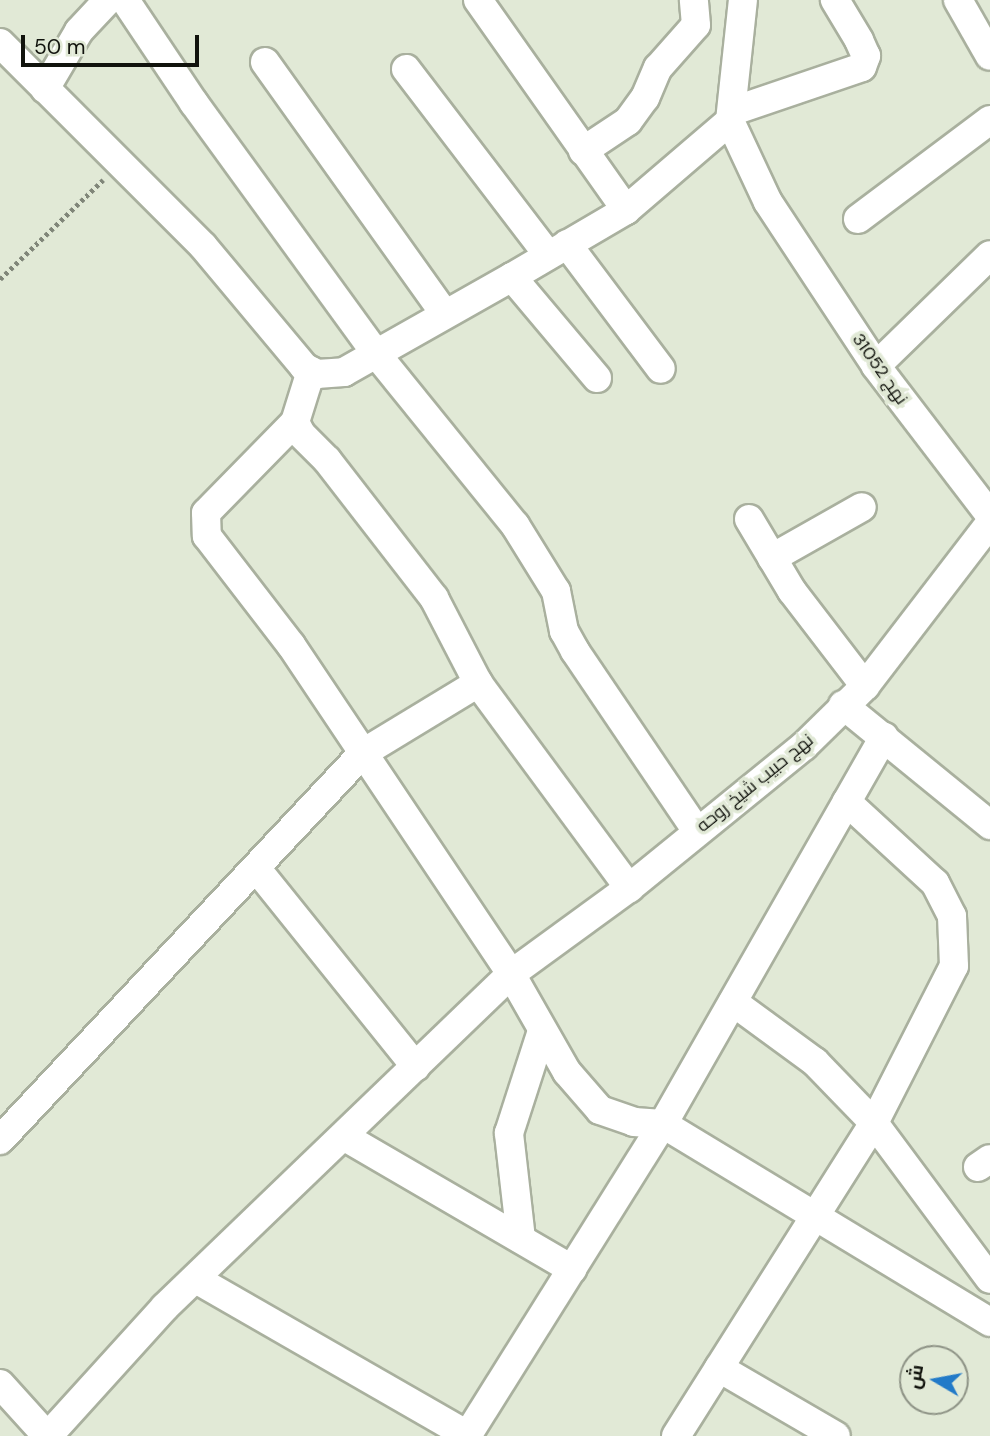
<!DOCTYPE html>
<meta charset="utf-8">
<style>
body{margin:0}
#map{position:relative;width:990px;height:1436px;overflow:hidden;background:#e1e9d6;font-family:"DM Sans",Cairo,sans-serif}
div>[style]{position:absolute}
.path>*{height:4.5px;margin-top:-2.25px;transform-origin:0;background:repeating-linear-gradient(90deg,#808679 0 3.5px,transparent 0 7px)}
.roads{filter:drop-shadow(2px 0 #a9b09e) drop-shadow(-2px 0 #a9b09e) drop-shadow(0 2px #a9b09e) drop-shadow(0 -2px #a9b09e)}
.minor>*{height:28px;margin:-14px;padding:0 14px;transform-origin:14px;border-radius:14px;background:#fff}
span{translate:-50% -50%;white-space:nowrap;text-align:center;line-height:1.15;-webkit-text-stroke:7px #e1e9d6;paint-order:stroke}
.street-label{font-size:18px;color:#11130d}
.north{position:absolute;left:899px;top:1345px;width:70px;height:70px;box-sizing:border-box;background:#e1e9d6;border:2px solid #8e9386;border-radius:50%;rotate:280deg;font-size:19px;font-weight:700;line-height:28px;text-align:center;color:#11130d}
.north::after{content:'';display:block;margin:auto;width:24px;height:32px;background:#227ac8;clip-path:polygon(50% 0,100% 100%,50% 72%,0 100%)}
.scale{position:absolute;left:21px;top:35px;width:178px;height:32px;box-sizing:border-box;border:4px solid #11130d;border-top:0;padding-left:9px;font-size:21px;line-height:24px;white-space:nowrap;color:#11130d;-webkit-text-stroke:5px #e1e9d6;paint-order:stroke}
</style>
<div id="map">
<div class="path">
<div style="left:0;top:279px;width:143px;rotate:-43.9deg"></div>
</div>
<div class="roads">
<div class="minor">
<div style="left:125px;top:0;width:124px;rotate:56.2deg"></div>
<div style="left:194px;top:103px;width:306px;rotate:54deg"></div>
<div style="left:374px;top:351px;width:224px;rotate:51deg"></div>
<div style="left:515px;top:525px;width:78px;rotate:58.2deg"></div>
<div style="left:556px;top:591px;width:41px;rotate:78.7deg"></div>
<div style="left:564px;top:631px;width:23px;rotate:61deg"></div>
<div style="left:575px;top:651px;width:217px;rotate:55.9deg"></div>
<div style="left:478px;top:0;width:257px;rotate:54.8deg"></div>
<div style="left:626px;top:210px;width:137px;rotate:-40.6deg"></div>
<div style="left:730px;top:121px;width:122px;rotate:-83.9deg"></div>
<div style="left:958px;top:0;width:64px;rotate:60.3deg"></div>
<div style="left:0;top:43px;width:287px;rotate:45deg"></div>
<div style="left:203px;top:246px;width:158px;rotate:50.1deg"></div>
<div style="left:304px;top:367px;width:15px;rotate:28deg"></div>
<div style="left:317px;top:374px;width:27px;rotate:-4deg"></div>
<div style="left:344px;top:372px;width:193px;rotate:-29.5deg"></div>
<div style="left:265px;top:62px;width:307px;rotate:54.5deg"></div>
<div style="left:406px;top:69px;width:234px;rotate:52.6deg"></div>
<div style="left:45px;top:89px;width:67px;rotate:-59.6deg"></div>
<div style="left:79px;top:31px;width:42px;rotate:-46.9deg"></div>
<div style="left:733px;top:111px;width:136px;rotate:-18.8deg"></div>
<div style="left:862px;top:67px;width:12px;rotate:-70deg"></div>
<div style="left:866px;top:56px;width:17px;rotate:-114deg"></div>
<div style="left:859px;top:40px;width:47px;rotate:-121deg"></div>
<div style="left:730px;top:121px;width:89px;rotate:64.9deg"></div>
<div style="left:768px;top:202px;width:196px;rotate:56.6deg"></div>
<div style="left:876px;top:366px;width:188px;rotate:52.6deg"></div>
<div style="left:583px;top:151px;width:54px;rotate:-33.7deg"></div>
<div style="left:628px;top:121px;width:29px;rotate:-54deg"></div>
<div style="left:645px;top:98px;width:33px;rotate:-67deg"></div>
<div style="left:658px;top:68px;width:57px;rotate:-48.5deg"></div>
<div style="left:696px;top:25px;width:25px;rotate:-95deg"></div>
<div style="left:858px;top:219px;width:165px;rotate:-36.9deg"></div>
<div style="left:567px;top:244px;width:156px;rotate:53.1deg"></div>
<div style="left:876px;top:366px;width:159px;rotate:-44.2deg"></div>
<div style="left:311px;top:371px;width:53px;rotate:107.4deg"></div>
<div style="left:295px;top:422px;width:13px;rotate:63deg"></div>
<div style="left:301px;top:434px;width:37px;rotate:45deg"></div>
<div style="left:327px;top:460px;width:175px;rotate:52.2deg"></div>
<div style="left:434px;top:598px;width:96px;rotate:62.6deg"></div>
<div style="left:478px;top:683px;width:255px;rotate:53.6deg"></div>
<div style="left:597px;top:378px;width:132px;rotate:-130.1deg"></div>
<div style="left:512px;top:277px;width:132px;rotate:-30.4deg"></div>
<div style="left:295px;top:422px;width:127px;rotate:134.4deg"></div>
<div style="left:206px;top:513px;width:23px;rotate:88deg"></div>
<div style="left:207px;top:536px;width:138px;rotate:52.4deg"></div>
<div style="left:291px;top:645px;width:396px;rotate:56.2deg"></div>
<div style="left:511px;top:974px;width:113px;rotate:60.3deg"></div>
<div style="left:567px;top:1072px;width:50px;rotate:49deg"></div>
<div style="left:600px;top:1110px;width:36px;rotate:19deg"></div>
<div style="left:634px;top:1122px;width:29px;rotate:4deg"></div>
<div style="left:663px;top:1124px;width:382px;rotate:31.2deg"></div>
<div style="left:749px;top:519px;width:84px;rotate:59.2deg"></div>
<div style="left:792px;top:591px;width:120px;rotate:52.5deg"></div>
<div style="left:772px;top:558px;width:103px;rotate:-29.5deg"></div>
<div style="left:843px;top:705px;width:190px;rotate:39.2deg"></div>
<div style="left:256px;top:868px;width:255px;rotate:51.2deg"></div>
<div style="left:733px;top:1002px;width:102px;rotate:36.2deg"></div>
<div style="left:815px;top:1062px;width:85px;rotate:46deg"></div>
<div style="left:874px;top:1123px;width:194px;rotate:53.4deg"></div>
<div style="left:345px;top:1137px;width:263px;rotate:30.2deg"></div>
<div style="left:0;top:1140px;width:531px;rotate:-46.83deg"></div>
<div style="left:363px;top:753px;width:135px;rotate:-31.3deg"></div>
<div style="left:978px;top:1167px;width:14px;rotate:-34deg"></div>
<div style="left:521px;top:1239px;width:107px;rotate:-96.5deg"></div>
<div style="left:509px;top:1133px;width:107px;rotate:-72.1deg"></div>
<div style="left:196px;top:1279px;width:313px;rotate:29.9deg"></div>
<div style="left:719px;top:1368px;width:135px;rotate:30.2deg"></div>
<div style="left:0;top:1384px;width:70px;rotate:47.9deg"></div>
<div style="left:48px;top:1436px;width:174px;rotate:-47.8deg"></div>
<div style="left:165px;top:1307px;width:480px;rotate:-43.9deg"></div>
<div style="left:511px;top:974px;width:146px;rotate:-36.1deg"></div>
<div style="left:629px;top:888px;width:225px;rotate:-39.1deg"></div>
<div style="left:804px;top:746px;width:86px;rotate:-44.5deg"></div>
<div style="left:865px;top:686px;width:205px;rotate:-52.5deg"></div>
<div style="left:467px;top:1436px;width:368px;rotate:-57.9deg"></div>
<div style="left:663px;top:1124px;width:446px;rotate:-60.3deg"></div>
<div style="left:676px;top:1436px;width:370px;rotate:-57.7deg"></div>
<div style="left:874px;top:1123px;width:176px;rotate:-63deg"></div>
<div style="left:954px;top:966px;width:50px;rotate:-92.3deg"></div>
<div style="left:952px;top:916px;width:37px;rotate:-117deg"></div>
<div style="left:935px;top:883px;width:120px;rotate:-137.4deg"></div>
</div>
</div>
<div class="street-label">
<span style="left:880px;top:369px;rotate:55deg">نهج 31052</span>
<span style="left:755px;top:783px;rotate:-39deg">نهج حبيب شيخ روحه</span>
</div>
<div class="north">ش</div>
<div class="scale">50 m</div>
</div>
